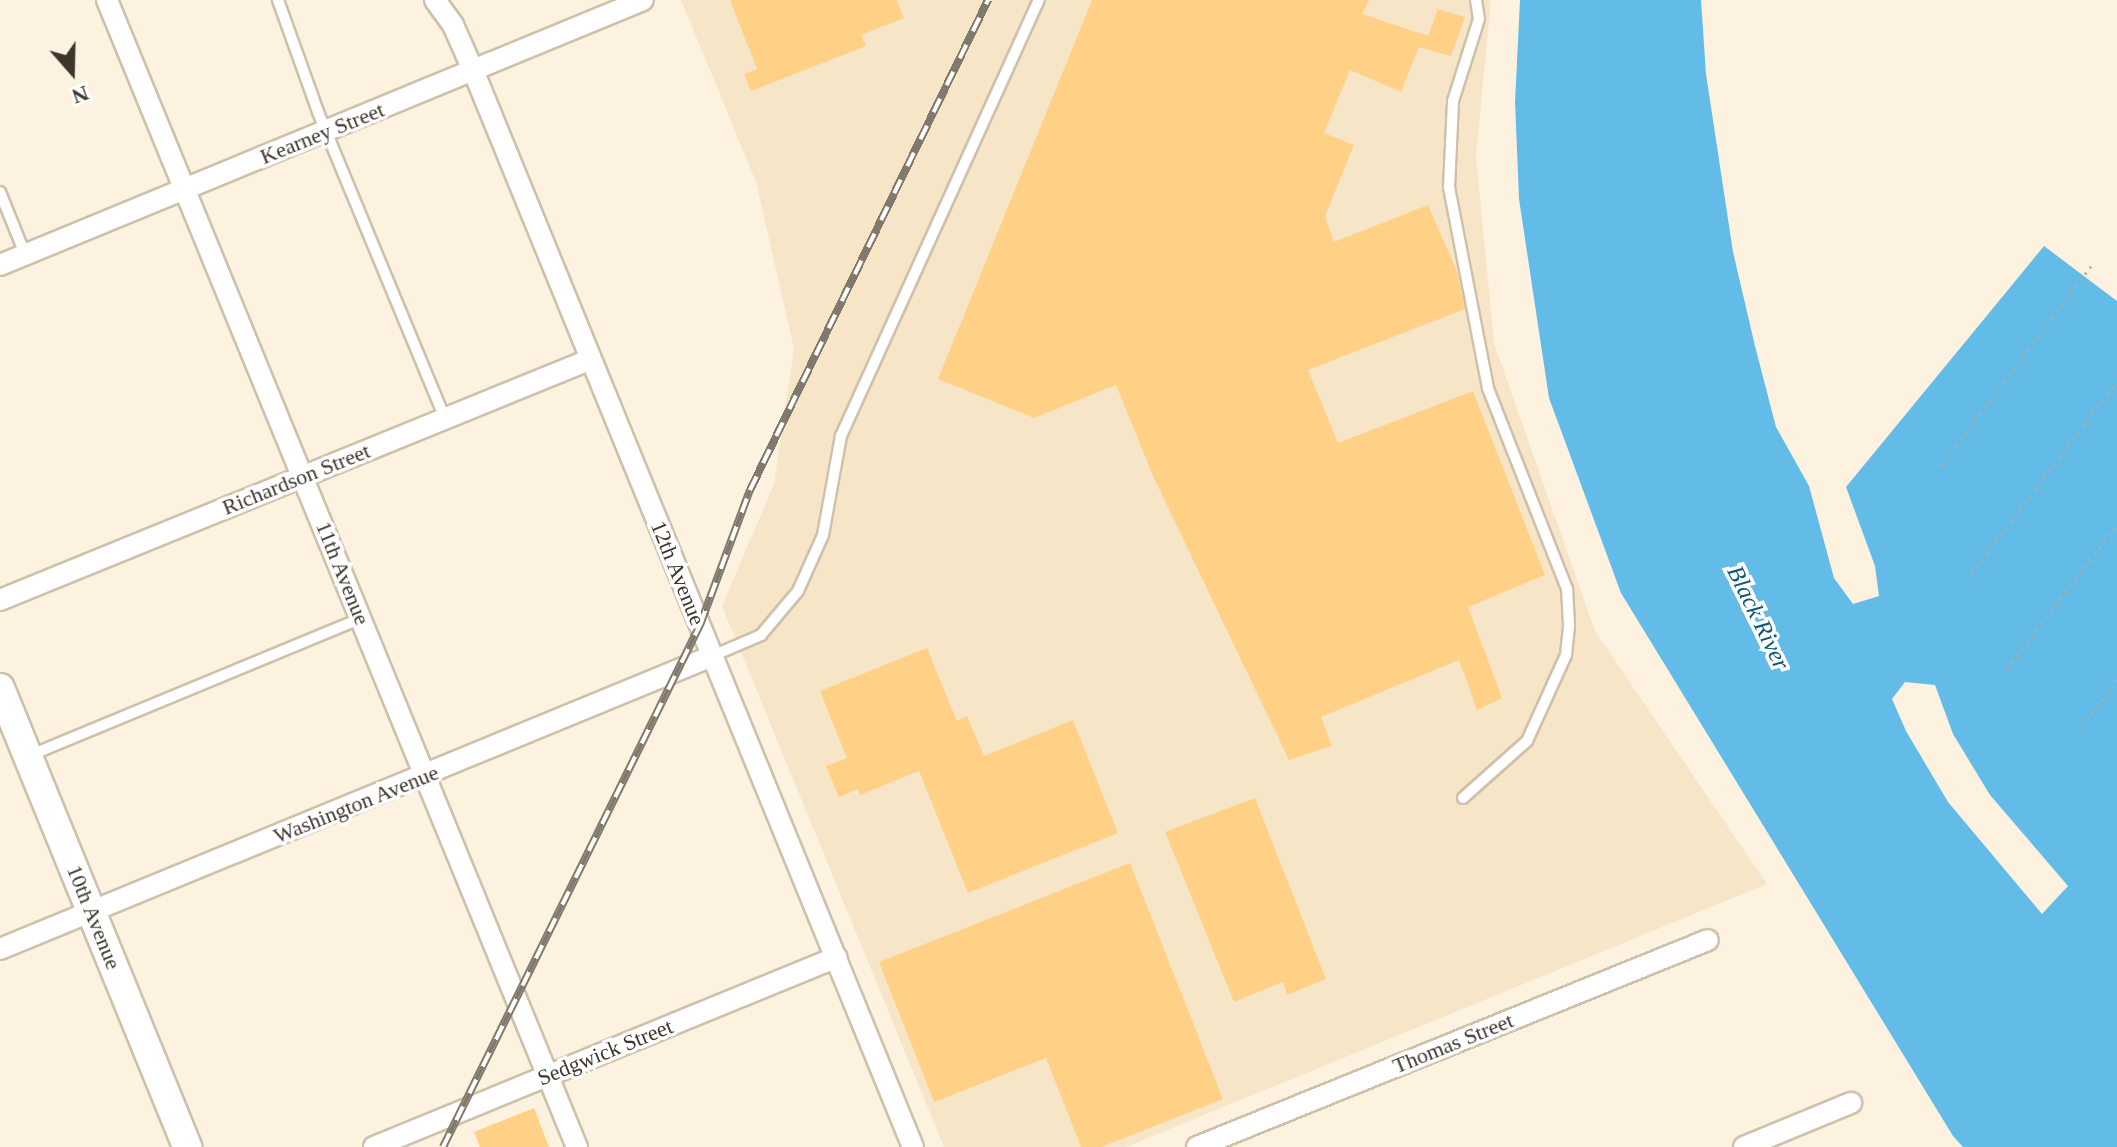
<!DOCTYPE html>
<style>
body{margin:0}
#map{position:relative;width:2117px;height:1147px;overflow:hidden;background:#fdf2e0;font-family:"Times New Roman",serif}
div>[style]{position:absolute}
.built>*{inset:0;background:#f7e5c8}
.water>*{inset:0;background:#63bce8}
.building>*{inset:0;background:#ffd187}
.path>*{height:3px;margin-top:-1.5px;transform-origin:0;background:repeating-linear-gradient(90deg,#b5ac9e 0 2px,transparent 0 8px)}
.roads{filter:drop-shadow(2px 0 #cec0aa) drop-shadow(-2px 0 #cec0aa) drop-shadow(0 2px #cec0aa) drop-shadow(0 -2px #cec0aa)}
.lane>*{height:10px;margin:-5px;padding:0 5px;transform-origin:5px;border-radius:5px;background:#fff}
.street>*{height:20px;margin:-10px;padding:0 10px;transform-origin:10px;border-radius:10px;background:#fff}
.secondary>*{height:28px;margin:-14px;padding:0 14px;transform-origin:14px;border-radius:14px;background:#fff}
.rail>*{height:8px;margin-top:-4px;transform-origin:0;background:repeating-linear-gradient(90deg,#fff 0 15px,#80796c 0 30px);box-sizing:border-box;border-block:2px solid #80796c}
span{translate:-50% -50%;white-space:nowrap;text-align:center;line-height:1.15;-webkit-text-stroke:7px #fff;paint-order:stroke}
.street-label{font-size:22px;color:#3c362d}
.water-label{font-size:24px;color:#0e5674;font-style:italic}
.north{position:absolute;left:32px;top:32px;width:80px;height:80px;-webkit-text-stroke:6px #fff;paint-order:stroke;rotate:160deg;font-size:22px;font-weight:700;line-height:32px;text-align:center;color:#3c362d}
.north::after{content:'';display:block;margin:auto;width:28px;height:36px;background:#3c362d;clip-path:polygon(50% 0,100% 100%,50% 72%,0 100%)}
</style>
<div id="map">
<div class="built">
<div style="clip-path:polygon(681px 0,1491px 0,1476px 156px,1494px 343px,1595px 631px,1767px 884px,1126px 1147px,944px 1147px,722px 606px,774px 484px,794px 349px,756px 182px)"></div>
</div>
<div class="water">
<div style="clip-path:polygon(evenodd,1520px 0,1701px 0,1706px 74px,1733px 252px,1755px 346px,1776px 427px,1809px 486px,1834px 578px,1853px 604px,1879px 596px,1875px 566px,1846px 487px,2044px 246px,2117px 301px,2117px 1147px,1963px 1147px,1953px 1136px,1621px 593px,1549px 398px,1519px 199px,1515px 102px,1520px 0,1905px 682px,1935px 685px,1953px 734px,1990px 795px,2068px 886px,2042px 914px,1948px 802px,1906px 731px,1892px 699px,1905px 682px)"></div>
</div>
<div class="building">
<div style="clip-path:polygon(730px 0,897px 0,904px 18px,861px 35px,866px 46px,751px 91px,744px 74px,757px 69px)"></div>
<div style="clip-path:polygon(1092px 0,1369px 0,1362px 14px,1428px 36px,1438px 9px,1465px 17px,1451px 56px,1419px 47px,1401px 92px,1350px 70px,1324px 133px,1354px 145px,1325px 216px,1334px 242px,1428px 205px,1457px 271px,1465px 309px,1308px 370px,1338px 443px,1473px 391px,1545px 575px,1468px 607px,1502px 698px,1477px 710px,1459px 660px,1321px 717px,1332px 746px,1289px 760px,1153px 476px,1116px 385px,1034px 418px,938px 379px)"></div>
<div style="clip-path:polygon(927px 648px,957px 721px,967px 716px,984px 756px,1073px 720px,1118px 833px,968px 893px,919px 771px,860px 795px,858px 789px,839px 797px,826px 766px,847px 758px,820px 691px)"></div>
<div style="clip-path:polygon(1255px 798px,1326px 979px,1287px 995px,1283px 982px,1234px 1002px,1165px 832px)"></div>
<div style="clip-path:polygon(1130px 863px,1223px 1099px,1101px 1147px,1081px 1147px,1046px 1058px,934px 1102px,879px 962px)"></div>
<div style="clip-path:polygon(534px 1108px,549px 1147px,480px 1147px,474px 1132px)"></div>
</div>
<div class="path">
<div style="left:1941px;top:466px;width:250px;rotate:-53.1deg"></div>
<div style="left:1967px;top:579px;width:248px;rotate:-52.9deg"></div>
<div style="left:2007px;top:669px;width:181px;rotate:-52.6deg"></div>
<div style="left:2082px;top:726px;width:58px;rotate:-52.7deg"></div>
</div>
<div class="roads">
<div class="lane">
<div style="left:278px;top:0;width:119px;rotate:70.3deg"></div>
<div style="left:318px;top:112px;width:331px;rotate:67.5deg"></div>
<div style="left:0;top:192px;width:67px;rotate:68deg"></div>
<div style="left:710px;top:657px;width:56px;rotate:-23.3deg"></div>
<div style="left:761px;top:635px;width:57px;rotate:-49.9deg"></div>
<div style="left:798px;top:591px;width:61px;rotate:-65.9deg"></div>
<div style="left:823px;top:535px;width:101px;rotate:-79.7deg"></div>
<div style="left:841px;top:436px;width:479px;rotate:-65.6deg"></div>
<div style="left:31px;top:755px;width:358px;rotate:-22.5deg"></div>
<div style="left:1463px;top:798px;width:86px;rotate:-41.7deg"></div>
<div style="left:1527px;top:741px;width:94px;rotate:-65.6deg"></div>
<div style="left:1566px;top:655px;width:30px;rotate:-84deg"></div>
<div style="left:1569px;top:625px;width:36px;rotate:-93deg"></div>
<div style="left:1567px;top:589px;width:216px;rotate:-111.5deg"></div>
<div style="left:1488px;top:388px;width:205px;rotate:-101deg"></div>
<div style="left:1449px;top:187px;width:86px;rotate:-87.3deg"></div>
<div style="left:1453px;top:101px;width:86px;rotate:-72.4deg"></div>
<div style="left:1479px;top:19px;width:19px;rotate:-99deg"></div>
</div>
<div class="street">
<div style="left:107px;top:0;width:1240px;rotate:67.72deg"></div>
<div style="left:435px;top:0;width:31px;rotate:54deg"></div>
<div style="left:453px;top:25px;width:49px;rotate:66deg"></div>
<div style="left:473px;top:70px;width:1163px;rotate:67.78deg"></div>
<div style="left:0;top:265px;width:695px;rotate:-22.4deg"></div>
<div style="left:0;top:600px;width:638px;rotate:-22.18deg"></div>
<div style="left:0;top:949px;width:768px;rotate:-22.36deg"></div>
<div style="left:374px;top:1147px;width:500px;rotate:-22.31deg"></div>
<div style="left:1197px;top:1147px;width:551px;rotate:-22.05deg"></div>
<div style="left:1744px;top:1147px;width:116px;rotate:-22.4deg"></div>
</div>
<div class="secondary">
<div style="left:0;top:688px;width:496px;rotate:67.8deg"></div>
</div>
</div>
<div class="rail">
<div style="left:443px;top:1147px;width:582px;rotate:-63.79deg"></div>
<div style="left:700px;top:625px;width:144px;rotate:-69.7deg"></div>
<div style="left:750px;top:490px;width:545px;rotate:-64.09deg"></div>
</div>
<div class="street-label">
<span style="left:322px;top:133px;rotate:-22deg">Kearney Street</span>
<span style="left:296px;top:479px;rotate:-22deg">Richardson Street</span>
<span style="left:343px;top:573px;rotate:68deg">11th Avenue</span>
<span style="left:678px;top:573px;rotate:68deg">12th Avenue</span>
<span style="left:356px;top:804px;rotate:-22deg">Washington Avenue</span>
<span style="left:94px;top:917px;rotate:68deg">10th Avenue</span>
<span style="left:1453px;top:1043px;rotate:-22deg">Thomas Street</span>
<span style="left:605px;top:1052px;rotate:-22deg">Sedgwick Street</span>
</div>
<div class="water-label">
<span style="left:1758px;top:618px;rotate:64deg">Black River</span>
</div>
<div class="north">N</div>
</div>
